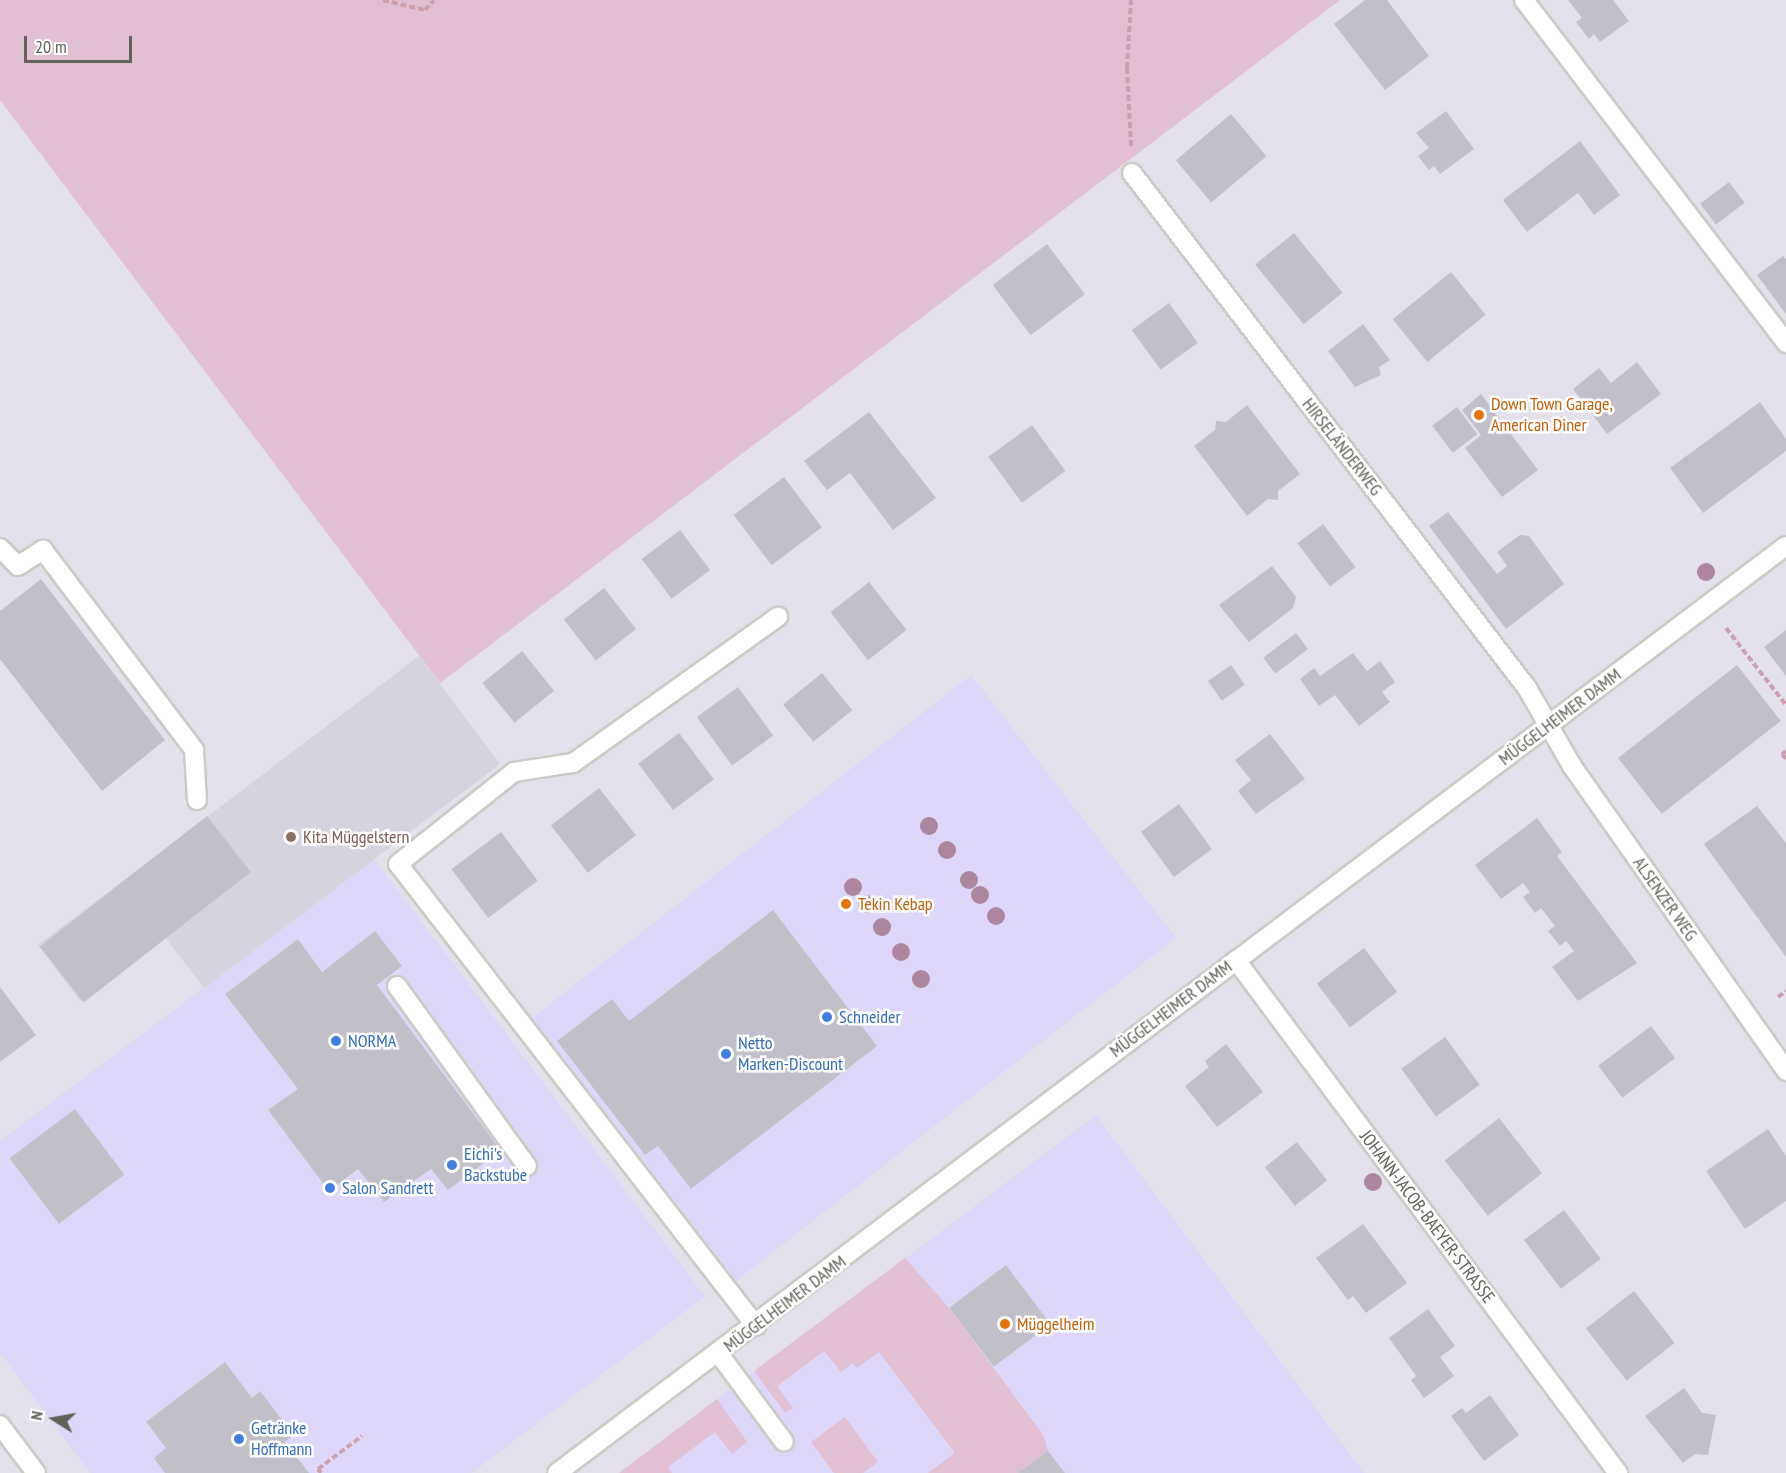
<!DOCTYPE html>
<meta charset="utf-8">
<style>
body{margin:0}
#map{position:relative;width:1786px;height:1473px;overflow:hidden;background:#e4e1ec;font-family:"PT Sans Narrow",sans-serif}
div>[style]{position:absolute}
.commercial>*{inset:0;background:#dfd7fb;transform-origin:0 0}
.education>*{inset:0;background:#d5d3de}
.green>*{inset:0;background:#e2bfd2}
.building>*{inset:0;background:#c1c0c9;transform-origin:0 0}
.path>*{height:4px;margin-top:-2px;transform-origin:0;background:repeating-linear-gradient(90deg,#cc9fac 0 6px,transparent 0 9px)}
.roads{filter:drop-shadow(2px 0 #cbcbc5) drop-shadow(-2px 0 #cbcbc5) drop-shadow(0 2px #cbcbc5) drop-shadow(0 -2px #cbcbc5)}
.lane>*{height:18px;margin:-9px;padding:0 9px;transform-origin:9px;border-radius:9px;background:#fff}
.street>*{height:18px;margin:-9px;padding:0 9px;transform-origin:9px;border-radius:9px;background:#fff}
.secondary>*{height:18px;margin:-9px;padding:0 9px;transform-origin:9px;border-radius:9px;background:#fff}
.trees>*{width:18px;height:18px;margin:-9px;border-radius:50%;background:#ad859e}
.dots>*{width:16px;height:16px;translate:-50% -50%;box-sizing:border-box;border:3px solid #fff;border-radius:50%}
span{translate:-50% -50%;white-space:nowrap;text-align:center;line-height:1.15;-webkit-text-stroke:5px #fff;paint-order:stroke}
.food-label{font-size:18px;color:#c56008}
.left{translate:0 -50%;text-align:left}
.street-label{font-size:18px;color:#61615a}
.education-label{font-size:18px;color:#785e54}
.shop-label{font-size:18px;color:#366cbe}
.north{position:absolute;left:24px;top:1389px;width:60px;height:60px;-webkit-text-stroke:4px #fff;paint-order:stroke;rotate:281deg;font-size:16px;font-weight:700;line-height:24px;text-align:center;color:#61615a}
.north::after{content:'';display:block;margin:auto;width:21px;height:27px;background:#61615a;clip-path:polygon(50% 0,100% 100%,50% 72%,0 100%)}
.scale{position:absolute;left:24px;top:36px;width:108px;height:27px;box-sizing:border-box;border:3px solid #61615a;border-top:0;padding-left:8px;font-size:18px;line-height:21px;white-space:nowrap;color:#61615a;-webkit-text-stroke:4px #fff;paint-order:stroke}
</style>
<div id="map">
<div class="commercial">
<div style="left:971px;top:675px;width:333px;height:558px;rotate:52deg"></div>
<div style="clip-path:polygon(374px 859px,705px 1296px,472px 1473px,90px 1473px,0 1353px,0 1141px)"></div>
<div style="clip-path:polygon(1096px 1115px,1364px 1473px,619px 1473px)"></div>
</div>
<div class="education">
<div style="clip-path:polygon(419px 656px,500px 764px,204px 988px,165px 937px,80px 1001px,38px 945px)"></div>
</div>
<div class="green">
<div style="clip-path:polygon(0 0,1340px 0,440px 683px,0 100px)"></div>
<div style="clip-path:polygon(905px 1258px,950px 1309px,1044px 1436px,1048px 1451px,1018px 1473px,928px 1473px,955px 1453px,879px 1352px,857px 1368px,853px 1363px,841px 1372px,824px 1351px,777px 1386px,793px 1408px,785px 1413px,754px 1371px)"></div>
<div style="clip-path:polygon(717px 1399px,747px 1442px,732px 1454px,715px 1432px,668px 1467px,672px 1473px,619px 1473px)"></div>
<div style="clip-path:polygon(845px 1417px,878px 1462px,863px 1473px,834px 1473px,811px 1442px)"></div>
</div>
<div class="building">
<div style="clip-path:polygon(1365px 0,1387px 0,1429px 56px,1385px 90px,1334px 24px)"></div>
<div style="clip-path:polygon(1568px 0,1613px 0,1629px 21px,1600px 42px,1594px 34px,1589px 39px,1576px 22px,1582px 18px)"></div>
<div style="clip-path:polygon(1446px 111px,1474px 149px,1440px 174px,1434px 166px,1429px 170px,1418px 156px,1429px 148px,1416px 133px)"></div>
<div style="left:1231px;top:114px;width:55px;height:72px;rotate:50deg"></div>
<div style="clip-path:polygon(1580px 141px,1620px 195px,1594px 215px,1578px 193px,1527px 232px,1503px 200px)"></div>
<div style="left:1729px;top:182px;width:26px;height:36px;rotate:53deg"></div>
<div style="left:1294px;top:233px;width:77px;height:50px;rotate:51deg"></div>
<div style="left:1047px;top:244px;width:63px;height:68px;rotate:53deg"></div>
<div style="clip-path:polygon(1783px 256px,1786px 259px,1786px 314px,1757px 275px)"></div>
<div style="left:1451px;top:272px;width:55px;height:75px;rotate:51deg"></div>
<div style="left:1169px;top:303px;width:49px;height:46px;rotate:54deg"></div>
<div style="clip-path:polygon(1363px 324px,1390px 360px,1379px 367px,1381px 375px,1355px 387px,1328px 351px)"></div>
<div style="clip-path:polygon(1637px 362px,1661px 394px,1607px 434px,1573px 389px,1599px 368px,1611px 383px)"></div>
<div style="clip-path:polygon(1481px 394px,1538px 470px,1502px 497px,1465px 448px,1481px 435px,1462px 410px)"></div>
<div style="clip-path:polygon(1760px 402px,1786px 439px,1786px 451px,1703px 513px,1670px 468px)"></div>
<div style="clip-path:polygon(1247px 405px,1300px 474px,1278px 491px,1278px 500px,1268px 499px,1247px 516px,1194px 446px,1215px 430px,1216px 421px,1226px 422px)"></div>
<div style="left:1457px;top:407px;width:34px;height:31px;rotate:53deg"></div>
<div style="clip-path:polygon(869px 412px,936px 498px,893px 530px,850px 473px,827px 490px,804px 461px)"></div>
<div style="left:1032px;top:425px;width:57px;height:54px;rotate:54deg"></div>
<div style="left:784px;top:477px;width:63px;height:63px;rotate:53deg"></div>
<div style="clip-path:polygon(1448px 512px,1497px 574px,1507px 566px,1497px 552px,1520px 535px,1529px 536px,1564px 584px,1506px 629px,1429px 526px)"></div>
<div style="left:1323px;top:524px;width:54px;height:32px;rotate:53deg"></div>
<div style="left:680px;top:530px;width:50px;height:48px;rotate:53deg"></div>
<div style="clip-path:polygon(1272px 566px,1296px 597px,1293px 608px,1249px 642px,1219px 605px)"></div>
<div style="clip-path:polygon(41px 579px,165px 740px,102px 791px,0 659px,0 611px)"></div>
<div style="left:869px;top:582px;width:61px;height:49px;rotate:52deg"></div>
<div style="left:604px;top:588px;width:52px;height:51px;rotate:52deg"></div>
<div style="clip-path:polygon(1786px 630px,1786px 676px,1764px 647px)"></div>
<div style="left:1296px;top:633px;width:20px;height:41px;rotate:53deg"></div>
<div style="left:522px;top:651px;width:51px;height:51px;rotate:51deg"></div>
<div style="clip-path:polygon(1353px 653px,1367px 671px,1380px 661px,1395px 682px,1382px 692px,1390px 702px,1359px 726px,1335px 695px,1319px 706px,1300px 679px,1314px 668px,1320px 676px)"></div>
<div style="left:1231px;top:665px;width:24px;height:28px;rotate:55deg"></div>
<div style="left:1737px;top:665px;width:71px;height:151px;rotate:52deg"></div>
<div style="left:822px;top:673px;width:48px;height:50px;rotate:51deg"></div>
<div style="left:738px;top:687px;width:60px;height:51px;rotate:54deg"></div>
<div style="left:679px;top:733px;width:58px;height:51px;rotate:53deg"></div>
<div style="clip-path:polygon(1270px 734px,1305px 779px,1256px 814px,1238px 791px,1251px 780px,1235px 760px)"></div>
<div style="left:599px;top:788px;width:60px;height:61px;rotate:52deg"></div>
<div style="left:1179px;top:804px;width:56px;height:47px;rotate:54deg"></div>
<div style="clip-path:polygon(1757px 806px,1786px 843px,1786px 957px,1704px 844px)"></div>
<div style="left:207px;top:816px;width:71px;height:212px;rotate:52deg"></div>
<div style="clip-path:polygon(1537px 818px,1562px 852px,1557px 856px,1637px 963px,1578px 1001px,1552px 967px,1574px 951px,1566px 941px,1560px 946px,1548px 931px,1555px 926px,1541px 908px,1535px 913px,1523px 897px,1530px 892px,1523px 883px,1501px 899px,1475px 865px)"></div>
<div style="left:501px;top:832px;width:61px;height:62px;rotate:53deg"></div>
<div style="clip-path:polygon(773px 910px,877px 1046px,691px 1189px,658px 1146px,645px 1155px,557px 1041px,612px 999px,629px 1021px)"></div>
<div style="clip-path:polygon(375px 931px,402px 966px,377px 985px,496px 1144px,496px 1154px,448px 1190px,431px 1169px,384px 1202px,358px 1169px,329px 1191px,268px 1110px,298px 1089px,225px 994px,298px 939px,322px 972px)"></div>
<div style="left:1364px;top:948px;width:55px;height:59px;rotate:53deg"></div>
<div style="clip-path:polygon(0 987px,36px 1035px,0 1062px)"></div>
<div style="left:1651px;top:1026px;width:40px;height:66px;rotate:53deg"></div>
<div style="left:1445px;top:1037px;width:59px;height:54px;rotate:54deg"></div>
<div style="clip-path:polygon(1226px 1044px,1263px 1092px,1217px 1127px,1185px 1086px,1209px 1067px,1205px 1061px)"></div>
<div style="left:75px;top:1109px;width:82px;height:82px;rotate:53deg"></div>
<div style="left:1499px;top:1118px;width:70px;height:69px;rotate:52deg"></div>
<div style="clip-path:polygon(1768px 1129px,1786px 1156px,1786px 1201px,1745px 1229px,1706px 1171px)"></div>
<div style="left:1297px;top:1142px;width:49px;height:41px;rotate:52deg"></div>
<div style="left:1564px;top:1210px;width:61px;height:50px;rotate:53deg"></div>
<div style="clip-path:polygon(1363px 1224px,1407px 1283px,1366px 1313px,1353px 1296px,1348px 1300px,1316px 1258px)"></div>
<div style="left:1006px;top:1265px;width:74px;height:71px;rotate:53deg"></div>
<div style="left:1634px;top:1291px;width:66px;height:61px;rotate:52deg"></div>
<div style="clip-path:polygon(1428px 1309px,1455px 1346px,1440px 1357px,1454px 1376px,1424px 1398px,1411px 1380px,1416px 1376px,1389px 1338px)"></div>
<div style="clip-path:polygon(225px 1362px,252px 1398px,260px 1391px,294px 1435px,285px 1442px,309px 1473px,165px 1473px,154px 1458px,166px 1448px,146px 1422px)"></div>
<div style="clip-path:polygon(1684px 1388px,1702px 1413px,1716px 1415px,1708px 1455px,1695px 1454px,1683px 1463px,1645px 1416px)"></div>
<div style="clip-path:polygon(1490px 1395px,1519px 1435px,1484px 1461px,1451px 1416px,1462px 1408px,1466px 1413px)"></div>
<div style="clip-path:polygon(1048px 1451px,1065px 1473px,1018px 1473px)"></div>
</div>
<div class="path">
<div style="left:383px;top:0;width:43px;rotate:13.4deg"></div>
<div style="left:425px;top:10px;width:13px;rotate:-48deg"></div>
<div style="left:1131px;top:146px;width:78px;rotate:-92.9deg"></div>
<div style="left:1127px;top:68px;width:68px;rotate:-86.6deg"></div>
<div style="left:1726px;top:628px;width:98px;rotate:52.1deg"></div>
<div style="left:1786px;top:751px;width:5px;rotate:143deg"></div>
<div style="left:1782px;top:754px;width:6px;rotate:51deg"></div>
<div style="left:1778px;top:997px;width:10px;rotate:-37deg"></div>
<div style="left:321px;top:1473px;width:5px;rotate:-127deg"></div>
<div style="left:318px;top:1469px;width:55px;rotate:-36.9deg"></div>
</div>
<div class="roads">
<div class="lane">
<div style="left:1524px;top:0;width:432px;rotate:52.6deg"></div>
<div style="left:0;top:548px;width:25px;rotate:45deg"></div>
<div style="left:18px;top:566px;width:30px;rotate:-33deg"></div>
<div style="left:43px;top:550px;width:251px;rotate:52.9deg"></div>
<div style="left:194px;top:750px;width:50px;rotate:86.6deg"></div>
<div style="left:397px;top:986px;width:222px;rotate:54.2deg"></div>
<div style="left:756px;top:1326px;width:584px;rotate:-127.77deg"></div>
<div style="left:398px;top:864px;width:148px;rotate:-38.4deg"></div>
<div style="left:514px;top:772px;width:60px;rotate:-8.7deg"></div>
<div style="left:573px;top:763px;width:252px;rotate:-35.5deg"></div>
<div style="left:719px;top:1354px;width:109px;rotate:53.5deg"></div>
</div>
<div class="street">
<div style="left:1132px;top:173px;width:649px;rotate:52.51deg"></div>
<div style="left:1527px;top:688px;width:90px;rotate:60deg"></div>
<div style="left:1572px;top:766px;width:373px;rotate:54.9deg"></div>
<div style="left:1236px;top:960px;width:640px;rotate:53.33deg"></div>
<div style="left:0;top:1425px;width:60px;rotate:53.1deg"></div>
</div>
<div class="secondary">
<div style="left:557px;top:1473px;width:1539px;rotate:-37.03deg"></div>
</div>
</div>
<div class="trees">
<div style="left:1706px;top:572px"></div>
<div style="left:929px;top:826px"></div>
<div style="left:947px;top:850px"></div>
<div style="left:969px;top:880px"></div>
<div style="left:853px;top:887px"></div>
<div style="left:980px;top:895px"></div>
<div style="left:867px;top:904px"></div>
<div style="left:996px;top:916px"></div>
<div style="left:882px;top:927px"></div>
<div style="left:901px;top:952px"></div>
<div style="left:921px;top:979px"></div>
<div style="left:1373px;top:1182px"></div>
</div>
<div class="dots">
<div style="left:1479px;top:415px;background:#e8710a"></div>
<div style="left:291px;top:837px;background:#8d6e63"></div>
<div style="left:846px;top:904px;background:#e8710a"></div>
<div style="left:827px;top:1017px;background:#3f7fe0"></div>
<div style="left:336px;top:1041px;background:#3f7fe0"></div>
<div style="left:726px;top:1054px;background:#3f7fe0"></div>
<div style="left:452px;top:1165px;background:#3f7fe0"></div>
<div style="left:330px;top:1188px;background:#3f7fe0"></div>
<div style="left:1005px;top:1324px;background:#e8710a"></div>
<div style="left:239px;top:1439px;background:#3f7fe0"></div>
</div>
<div class="food-label">
<span class="left" style="left:1491px;top:415px">Down Town Garage,<br>American Diner</span>
<span class="left" style="left:858px;top:904px">Tekin Kebap</span>
<span class="left" style="left:1017px;top:1324px">Müggelheim</span>
</div>
<div class="street-label">
<span style="left:1342px;top:447px;rotate:52deg">HIRSELÄNDERWEG</span>
<span style="left:1560px;top:717px;rotate:-37deg">MÜGGELHEIMER DAMM</span>
<span style="left:1665px;top:899px;rotate:55deg">ALSENZER WEG</span>
<span style="left:1171px;top:1009px;rotate:-37deg">MÜGGELHEIMER DAMM</span>
<span style="left:1427px;top:1217px;rotate:53deg">JOHANN-JACOB-BAEYER-STRASSE</span>
<span style="left:785px;top:1304px;rotate:-37deg">MÜGGELHEIMER DAMM</span>
</div>
<div class="education-label">
<span class="left" style="left:303px;top:837px">Kita Müggelstern</span>
</div>
<div class="shop-label">
<span class="left" style="left:839px;top:1017px">Schneider</span>
<span class="left" style="left:348px;top:1041px">NORMA</span>
<span class="left" style="left:738px;top:1054px">Netto<br>Marken-Discount</span>
<span class="left" style="left:464px;top:1165px">Eichi's<br>Backstube</span>
<span class="left" style="left:342px;top:1188px">Salon Sandrett</span>
<span class="left" style="left:251px;top:1439px">Getränke<br>Hoffmann</span>
</div>
<div class="north">N</div>
<div class="scale">20 m</div>
</div>
